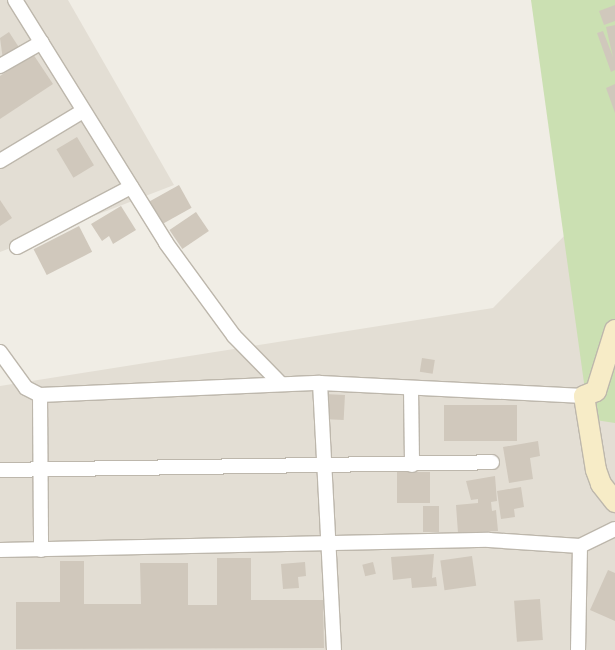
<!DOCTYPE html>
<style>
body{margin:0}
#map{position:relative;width:615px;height:650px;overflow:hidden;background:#f0ede5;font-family:"Alegreya Sans",sans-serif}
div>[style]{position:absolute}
.residential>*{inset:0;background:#e3ded4}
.green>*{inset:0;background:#cbe0b2}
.building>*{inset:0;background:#d0c8bc;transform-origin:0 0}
.roads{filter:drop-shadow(1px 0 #bdb7ac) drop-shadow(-1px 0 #bdb7ac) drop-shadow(0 1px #bdb7ac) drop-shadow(0 -1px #bdb7ac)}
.street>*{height:14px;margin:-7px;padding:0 7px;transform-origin:7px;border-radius:7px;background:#fff}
.secondary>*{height:20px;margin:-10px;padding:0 10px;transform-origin:10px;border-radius:10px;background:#f7ecc7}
span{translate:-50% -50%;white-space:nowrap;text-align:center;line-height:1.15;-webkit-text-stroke:5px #fff;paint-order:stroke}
</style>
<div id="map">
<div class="residential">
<div style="clip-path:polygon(0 0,68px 0,174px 185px,0 252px)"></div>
<div style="clip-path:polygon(615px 0,615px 650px,0 650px,0 386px,493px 308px,579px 221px)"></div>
</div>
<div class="green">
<div style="clip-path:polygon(531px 0,615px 0,615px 423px,589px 419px)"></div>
</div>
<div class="building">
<div style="clip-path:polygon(615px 5px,615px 21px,604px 25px,599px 11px)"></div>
<div style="clip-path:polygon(615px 25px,615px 70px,611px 72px,597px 33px,603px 31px,613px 57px,606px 27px)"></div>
<div style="clip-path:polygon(9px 32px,20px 49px,3px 60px,0 38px)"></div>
<div style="clip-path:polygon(33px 54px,53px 84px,0 119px,0 76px)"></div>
<div style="clip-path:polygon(615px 84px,615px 113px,606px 88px)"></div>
<div style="left:77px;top:137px;width:33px;height:24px;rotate:59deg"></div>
<div style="left:179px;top:185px;width:26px;height:39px;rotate:61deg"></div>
<div style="clip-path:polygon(0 200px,12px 218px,0 226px)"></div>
<div style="clip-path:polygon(121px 206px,136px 230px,113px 244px,109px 236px,102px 241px,91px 224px)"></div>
<div style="left:196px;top:212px;width:23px;height:32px;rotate:56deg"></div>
<div style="left:79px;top:226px;width:29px;height:51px;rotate:63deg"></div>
<div style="left:422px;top:358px;width:13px;height:14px;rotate:9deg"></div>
<div style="left:324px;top:394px;width:21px;height:25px;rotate:3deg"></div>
<div style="left:517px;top:405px;width:36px;height:73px;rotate:90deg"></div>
<div style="clip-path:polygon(538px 441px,540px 456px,530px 458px,533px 479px,509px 483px,503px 447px)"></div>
<div style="left:397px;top:472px;width:33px;height:31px"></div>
<div style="clip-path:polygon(495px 476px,497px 501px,491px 502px,492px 511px,496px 510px,498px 531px,458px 533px,456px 505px,478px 503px,478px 499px,471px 500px,466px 481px)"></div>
<div style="clip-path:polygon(521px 487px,524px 507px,514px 509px,515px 517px,501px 519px,497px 491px)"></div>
<div style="left:423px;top:506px;width:16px;height:26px"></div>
<div style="clip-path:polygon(434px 554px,432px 578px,436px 577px,437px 586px,412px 588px,411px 578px,393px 580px,391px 557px)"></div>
<div style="left:472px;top:556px;width:30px;height:32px;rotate:82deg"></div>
<div style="clip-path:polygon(217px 558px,251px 558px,251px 600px,323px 600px,324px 648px,16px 649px,16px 602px,60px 602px,60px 561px,84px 561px,84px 604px,141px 604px,140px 563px,188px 563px,188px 605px,217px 605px)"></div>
<div style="clip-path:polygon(305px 562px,306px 576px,298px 577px,299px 588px,283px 589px,281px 564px)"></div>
<div style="left:373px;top:562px;width:12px;height:11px;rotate:76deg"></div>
<div style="clip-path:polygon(608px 570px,615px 573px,615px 621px,590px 610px)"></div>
<div style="left:540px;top:599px;width:41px;height:26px;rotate:86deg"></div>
</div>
<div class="roads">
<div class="street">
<div style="left:15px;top:0;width:286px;rotate:58.1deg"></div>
<div style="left:166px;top:243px;width:115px;rotate:53.8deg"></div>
<div style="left:234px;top:336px;width:66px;rotate:45.6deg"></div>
<div style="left:0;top:66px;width:48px;rotate:-29.7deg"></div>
<div style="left:0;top:161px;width:97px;rotate:-31.1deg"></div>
<div style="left:17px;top:247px;width:129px;rotate:-27.8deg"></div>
<div style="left:0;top:352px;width:44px;rotate:54.2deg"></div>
<div style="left:26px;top:388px;width:16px;rotate:27deg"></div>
<div style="left:40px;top:395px;width:280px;rotate:-2.5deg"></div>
<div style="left:320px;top:383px;width:264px;rotate:2.8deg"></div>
<div style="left:320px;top:383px;width:267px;rotate:87deg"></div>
<div style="left:411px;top:389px;width:76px;rotate:89.2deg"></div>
<div style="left:40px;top:395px;width:155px;rotate:89.6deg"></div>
<div style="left:0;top:470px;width:492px;rotate:-0.9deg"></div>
<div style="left:0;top:550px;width:489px;rotate:-1.2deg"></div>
<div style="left:489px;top:540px;width:91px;rotate:3.8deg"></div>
<div style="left:580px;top:546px;width:39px;rotate:-26deg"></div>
<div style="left:578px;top:650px;width:104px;rotate:-88.9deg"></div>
</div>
<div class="secondary">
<div style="left:615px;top:330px;width:64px;rotate:107.3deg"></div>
<div style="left:596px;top:391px;width:13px;rotate:157deg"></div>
<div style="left:584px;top:396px;width:75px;rotate:80.8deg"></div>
<div style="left:596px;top:470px;width:15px;rotate:70deg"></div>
<div style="left:601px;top:484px;width:23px;rotate:52deg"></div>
</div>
</div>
</div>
